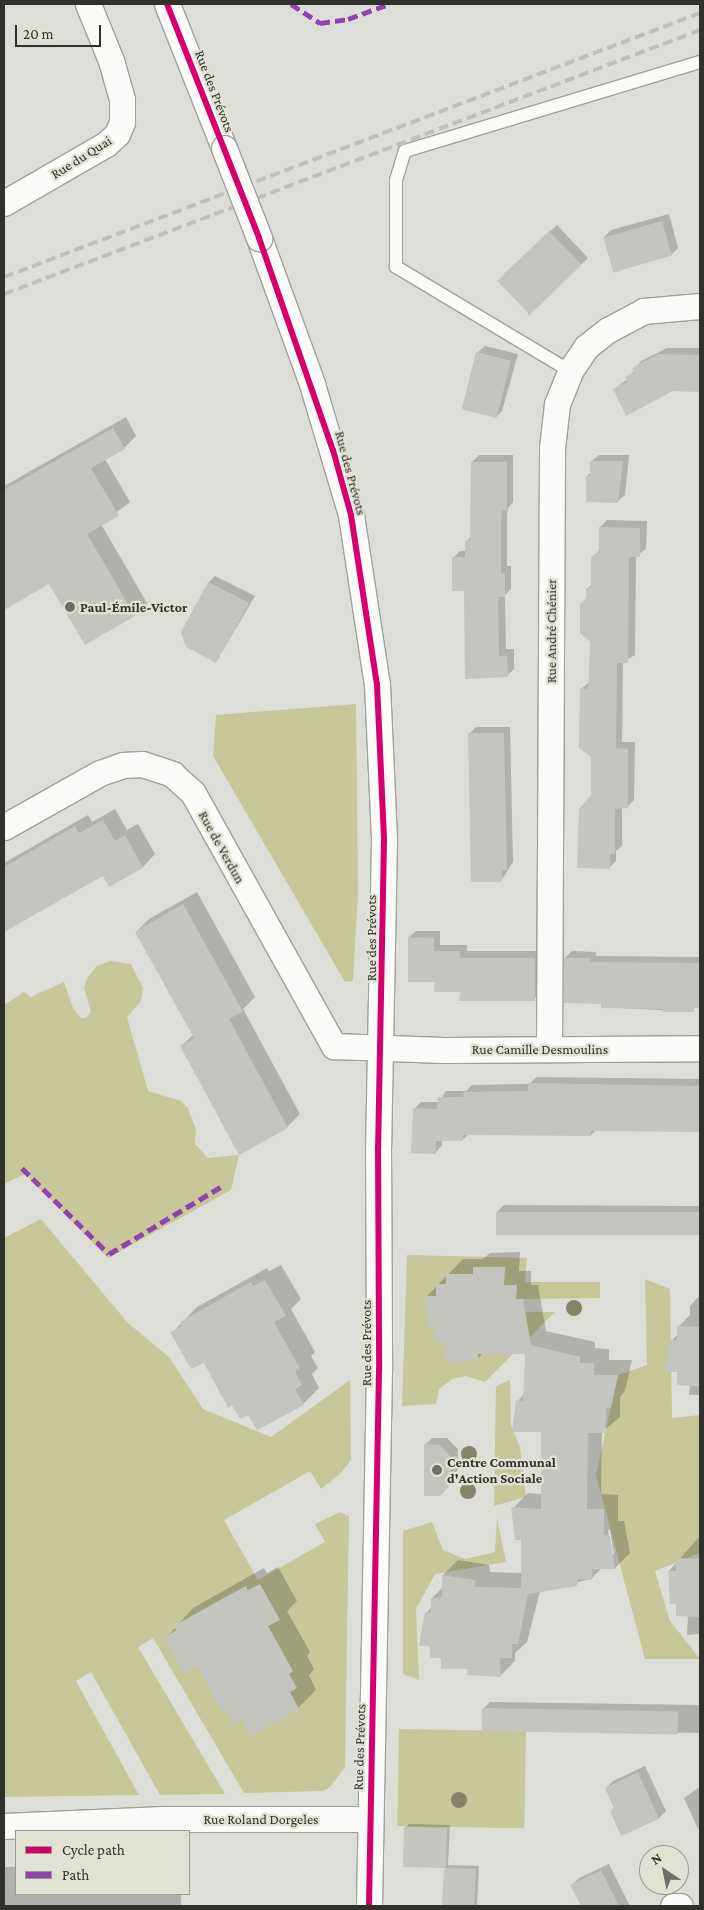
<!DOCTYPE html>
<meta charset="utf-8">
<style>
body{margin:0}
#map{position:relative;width:704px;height:1910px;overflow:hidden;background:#deded8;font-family:"Crimson Pro",serif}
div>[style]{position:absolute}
.green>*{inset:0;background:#c7c799;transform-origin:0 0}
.shadow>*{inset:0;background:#0003}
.building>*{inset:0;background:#c5c5c0;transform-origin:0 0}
.roads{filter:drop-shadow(1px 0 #a0a09c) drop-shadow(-1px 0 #a0a09c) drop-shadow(0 1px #a0a09c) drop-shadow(0 -1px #a0a09c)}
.lane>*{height:12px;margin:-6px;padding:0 6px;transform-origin:6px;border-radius:6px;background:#fafaf9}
.street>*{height:25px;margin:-12.5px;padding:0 12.5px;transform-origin:12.5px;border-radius:12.5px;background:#fafaf9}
.rail>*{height:4px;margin-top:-2px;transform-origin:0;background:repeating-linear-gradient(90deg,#bfbfbd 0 10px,transparent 0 15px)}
.bridges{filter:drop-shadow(1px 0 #a0a09c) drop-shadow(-1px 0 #a0a09c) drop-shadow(0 1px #a0a09c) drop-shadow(0 -1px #a0a09c)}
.street-bridge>*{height:25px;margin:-12.5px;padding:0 12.5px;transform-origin:12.5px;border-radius:12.5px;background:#fafaf9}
.quiet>*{height:5px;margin-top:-2.5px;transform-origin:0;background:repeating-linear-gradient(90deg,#8e44ad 0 10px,transparent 0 15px)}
.cycleway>*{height:6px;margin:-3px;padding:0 3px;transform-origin:3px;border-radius:3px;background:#d6006c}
.trees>*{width:16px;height:16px;margin:-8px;border-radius:50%;background:#858469}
.dots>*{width:14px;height:14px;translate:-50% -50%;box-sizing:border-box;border:2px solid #e1e2d4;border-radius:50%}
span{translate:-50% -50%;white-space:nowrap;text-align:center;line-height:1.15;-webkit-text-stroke:4.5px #e1e2d4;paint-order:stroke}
.street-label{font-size:14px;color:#31312b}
.poi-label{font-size:14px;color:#31312b;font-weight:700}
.left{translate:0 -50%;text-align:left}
.frame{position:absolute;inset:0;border:5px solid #31312b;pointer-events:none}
.legend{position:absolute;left:15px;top:1830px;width:175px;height:65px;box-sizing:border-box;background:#e1e2d4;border:1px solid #9b9b90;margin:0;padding:6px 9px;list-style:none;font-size:15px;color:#31312b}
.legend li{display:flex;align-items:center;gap:10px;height:25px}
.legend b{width:25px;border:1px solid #9b9b90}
.north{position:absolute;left:639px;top:1845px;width:50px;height:50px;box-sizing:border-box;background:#e1e2d4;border:1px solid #9b9b90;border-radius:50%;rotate:326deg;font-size:14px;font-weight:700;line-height:20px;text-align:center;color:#31312b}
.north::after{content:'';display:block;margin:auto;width:18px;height:22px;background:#6e6e68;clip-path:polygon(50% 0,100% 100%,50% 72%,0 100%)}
.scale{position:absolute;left:15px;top:25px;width:86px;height:22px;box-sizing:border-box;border:2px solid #31312b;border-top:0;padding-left:6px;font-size:15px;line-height:18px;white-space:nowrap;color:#31312b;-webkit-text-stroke:4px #e1e2d4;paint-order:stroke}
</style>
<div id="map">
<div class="green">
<div style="clip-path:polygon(356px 704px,358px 892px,353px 981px,345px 982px,213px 756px,216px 715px)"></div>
<div style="clip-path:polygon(110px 961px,131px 964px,143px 988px,141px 1001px,127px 1017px,148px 1091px,181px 1101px,188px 1108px,196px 1130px,195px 1144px,208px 1158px,239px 1155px,231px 1190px,108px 1258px,25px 1174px,4px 1184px,4px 1005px,24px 992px,31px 997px,64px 982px,73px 1008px,81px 1018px,86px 1018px,91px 1012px,84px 987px,88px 977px,97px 966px)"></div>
<div style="clip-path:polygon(41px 1219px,127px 1322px,169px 1357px,203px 1409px,271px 1437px,350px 1380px,351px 1460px,340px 1474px,321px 1489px,310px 1471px,224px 1520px,258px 1580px,325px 1542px,315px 1524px,340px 1512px,349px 1516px,345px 1767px,330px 1787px,323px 1791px,244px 1793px,153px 1638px,138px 1647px,225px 1794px,160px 1795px,91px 1672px,76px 1681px,139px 1795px,4px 1797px,4px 1238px)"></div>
<div style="clip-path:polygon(407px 1255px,527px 1258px,525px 1282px,600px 1282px,600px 1298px,523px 1299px,524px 1312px,555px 1312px,485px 1382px,466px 1376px,452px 1379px,439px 1389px,436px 1404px,402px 1406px)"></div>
<div style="clip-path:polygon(645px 1279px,670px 1289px,672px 1418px,700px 1415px,700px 1553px,655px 1571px,670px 1621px,700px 1659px,645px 1659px,596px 1475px,618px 1375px,647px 1365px)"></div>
<div style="clip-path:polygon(510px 1380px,511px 1425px,520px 1447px,526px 1497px,494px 1506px,496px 1386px)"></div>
<div style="clip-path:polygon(497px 1518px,506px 1562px,435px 1574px,416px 1609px,419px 1680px,403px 1674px,403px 1531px,432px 1522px,443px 1550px,465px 1559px,495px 1552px)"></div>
<div style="left:399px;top:1729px;width:127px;height:97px;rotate:1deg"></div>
</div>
<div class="shadow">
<div style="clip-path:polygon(669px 214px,678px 248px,671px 255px,604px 237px,611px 230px)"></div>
<div style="clip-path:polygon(557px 225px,588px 258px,529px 315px,504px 274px)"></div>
<div style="clip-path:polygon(485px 346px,518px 354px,502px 411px,495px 418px,477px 353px)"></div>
<div style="clip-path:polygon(667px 348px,700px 348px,700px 390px,614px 389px,628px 379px,641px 361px)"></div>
<div style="clip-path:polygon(126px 417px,136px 436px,124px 448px,105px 459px,130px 502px,101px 524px,147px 603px,134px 615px,50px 582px,4px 609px,4px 486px)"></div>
<div style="clip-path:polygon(479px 455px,513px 455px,513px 502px,508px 508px,507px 515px,507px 566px,511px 566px,511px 589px,505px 595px,506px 649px,514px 649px,514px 669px,507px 676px,453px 558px,460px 551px,466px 551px,466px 542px,471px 536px,472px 462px)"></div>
<div style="clip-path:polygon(599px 455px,629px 455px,625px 495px,617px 502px,587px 476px,591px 472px,591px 462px)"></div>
<div style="clip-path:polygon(607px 520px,647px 521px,646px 549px,636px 556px,635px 655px,623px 662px,622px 742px,635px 742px,634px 800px,627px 807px,622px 807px,622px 846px,616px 851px,616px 861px,609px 868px,593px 795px,592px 757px,581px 689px,589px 682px,591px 641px,587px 589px,592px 584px,592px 558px,600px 549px,600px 527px)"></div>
<div style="clip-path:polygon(215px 576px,255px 596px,216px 662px,209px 582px)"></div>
<div style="clip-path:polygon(476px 727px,510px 727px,513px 862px,501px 881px,469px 734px)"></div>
<div style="clip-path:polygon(115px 809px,127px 830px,138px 824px,155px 854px,143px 867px,110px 885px,103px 874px,4px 930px,4px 863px,88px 815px,92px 822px)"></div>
<div style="clip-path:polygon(197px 892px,255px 997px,243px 1009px,300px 1114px,287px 1127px,181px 1046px,193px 1035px,136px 932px,149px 919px)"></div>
<div style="clip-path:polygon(416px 931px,440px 931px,440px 945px,467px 945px,467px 951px,541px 951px,541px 992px,534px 999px,462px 991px,436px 980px,409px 937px)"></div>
<div style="clip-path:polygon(572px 951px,596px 952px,596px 956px,700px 957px,700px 1007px,678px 1011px,603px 1007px,603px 1003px,565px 958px)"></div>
<div style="clip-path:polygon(537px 1077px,700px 1079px,700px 1131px,596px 1130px,591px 1135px,469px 1134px,462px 1140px,442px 1140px,442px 1145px,436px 1152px,414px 1109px,421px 1102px,439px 1102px,446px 1091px,466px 1091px,472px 1085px,529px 1084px)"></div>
<div style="clip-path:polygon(504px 1205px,700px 1206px,700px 1233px,497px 1234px,497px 1212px)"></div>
<div style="clip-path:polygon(evenodd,520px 1252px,519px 1271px,531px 1271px,531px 1285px,538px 1285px,546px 1331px,595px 1342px,595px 1348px,609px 1349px,609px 1360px,632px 1360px,625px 1391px,620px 1397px,620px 1417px,602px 1432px,601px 1494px,618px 1495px,618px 1521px,624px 1521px,630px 1553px,615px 1568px,602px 1568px,591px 1579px,540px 1591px,527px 1642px,515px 1653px,515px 1661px,500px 1676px,443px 1657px,426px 1613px,432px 1607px,432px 1598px,443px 1587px,443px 1575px,458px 1560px,489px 1565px,490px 1572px,522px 1573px,522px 1539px,513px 1508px,528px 1493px,542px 1494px,543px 1431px,518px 1401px,524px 1394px,527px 1352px,484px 1352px,477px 1359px,447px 1341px,436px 1326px,430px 1326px,427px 1296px,463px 1259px,483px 1259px,490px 1253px,520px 1252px,608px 1530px,610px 1530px,614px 1554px,611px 1554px,608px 1530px)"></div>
<div style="clip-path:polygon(281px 1265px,301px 1299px,291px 1309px,315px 1352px,311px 1356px,318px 1368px,312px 1374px,319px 1388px,303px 1404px,249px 1413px,204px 1361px,172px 1333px,197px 1307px,267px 1268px,269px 1271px)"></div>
<div style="clip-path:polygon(700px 1295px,700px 1395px,689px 1395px,690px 1384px,678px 1371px,672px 1340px,678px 1334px,678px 1327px,690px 1315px,690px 1306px)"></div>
<div style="clip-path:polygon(432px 1438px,447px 1438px,458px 1449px,457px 1476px,439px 1495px,425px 1445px)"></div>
<div style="clip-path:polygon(700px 1536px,700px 1634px,687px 1635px,688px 1615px,677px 1603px,669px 1571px)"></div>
<div style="clip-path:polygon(278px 1567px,297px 1601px,287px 1611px,310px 1652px,307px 1656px,314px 1669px,309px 1675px,316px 1690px,298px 1708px,243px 1718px,197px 1665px,166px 1638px,193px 1608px,264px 1568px,267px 1573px)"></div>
<div style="clip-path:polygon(490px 1702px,700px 1705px,700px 1733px,482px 1730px,483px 1709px)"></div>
<div style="clip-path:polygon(645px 1766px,666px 1811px,659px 1818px,622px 1835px,611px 1811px,615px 1807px,606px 1788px,613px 1781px)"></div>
<div style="clip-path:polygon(700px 1787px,700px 1828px,698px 1829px,684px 1798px)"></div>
<div style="clip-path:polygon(409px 1824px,450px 1825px,448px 1865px,479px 1866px,477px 1906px,444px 1906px,445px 1867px,406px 1827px)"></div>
<div style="clip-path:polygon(609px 1864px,630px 1906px,582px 1906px,572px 1885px,579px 1878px)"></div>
<div style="clip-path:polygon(4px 1867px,16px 1867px,16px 1894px,181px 1894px,181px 1906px,4px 1906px)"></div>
</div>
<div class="building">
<div style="left:662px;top:221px;width:36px;height:61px;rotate:74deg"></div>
<div style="left:549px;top:231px;width:47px;height:72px;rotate:46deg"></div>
<div style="left:476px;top:352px;width:36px;height:59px;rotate:14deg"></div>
<div style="clip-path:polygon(658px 354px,700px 355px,700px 392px,673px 391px,626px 416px,613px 389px,627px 382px,625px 377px,634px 372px,632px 368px)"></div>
<div style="clip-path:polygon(113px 428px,125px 449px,91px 468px,119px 516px,87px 534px,135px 616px,85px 645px,49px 584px,4px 610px,4px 490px)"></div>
<div style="clip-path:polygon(590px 461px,623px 461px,618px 503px,586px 502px,586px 476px,590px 476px)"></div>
<div style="clip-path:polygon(471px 462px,507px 462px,507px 511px,502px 510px,501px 523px,501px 573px,505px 573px,505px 597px,498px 597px,499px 656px,507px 656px,508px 677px,465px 679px,464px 591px,452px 591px,452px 557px,465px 557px,465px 541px,470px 541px)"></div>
<div style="clip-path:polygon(599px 527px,640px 528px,640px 557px,629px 557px,628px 663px,617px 663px,616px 748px,628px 749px,628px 808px,615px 809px,615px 854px,610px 854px,610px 869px,577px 868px,579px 809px,591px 795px,591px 757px,579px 748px,580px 688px,588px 689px,590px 642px,580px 633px,580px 604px,586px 598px,586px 588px,591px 588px,591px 557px,599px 551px)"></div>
<div style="clip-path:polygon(208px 582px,249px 603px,216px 663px,186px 647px,181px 632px)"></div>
<div style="clip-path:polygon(468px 733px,504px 733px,507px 870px,502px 870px,502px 882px,471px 882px)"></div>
<div style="clip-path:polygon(103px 820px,115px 841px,125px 835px,143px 868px,109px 887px,103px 876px,4px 932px,4px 867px,75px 826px,79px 833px)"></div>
<div style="clip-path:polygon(183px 904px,243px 1012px,229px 1019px,288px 1128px,239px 1155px,180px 1046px,194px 1038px,135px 932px)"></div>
<div style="clip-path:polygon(408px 937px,434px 938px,434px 951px,460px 951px,460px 958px,535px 958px,535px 1001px,459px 1001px,460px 992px,434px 992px,435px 982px,408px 982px)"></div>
<div style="clip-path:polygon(564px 958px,590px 958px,589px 962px,700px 963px,700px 1008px,694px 1008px,694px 1012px,662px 1012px,662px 1009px,601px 1008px,601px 1004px,564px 1003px)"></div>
<div style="clip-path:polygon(528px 1083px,700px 1086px,700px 1132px,591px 1131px,591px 1136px,463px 1135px,463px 1141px,436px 1141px,436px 1154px,411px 1153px,413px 1108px,437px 1109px,438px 1097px,463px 1097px,464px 1092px,528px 1091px)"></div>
<div style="left:496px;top:1212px;width:204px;height:23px"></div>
<div style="clip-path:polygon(473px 1267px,505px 1267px,504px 1285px,517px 1285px,516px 1299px,523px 1299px,531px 1345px,580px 1357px,580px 1363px,594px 1363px,594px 1375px,618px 1375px,611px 1408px,606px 1408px,605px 1433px,588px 1433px,587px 1509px,604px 1509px,604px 1535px,610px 1536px,615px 1569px,592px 1569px,592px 1580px,578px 1579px,577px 1586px,528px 1594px,518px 1644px,512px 1644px,512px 1658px,500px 1658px,501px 1677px,467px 1675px,467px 1669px,441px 1669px,441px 1658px,430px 1658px,430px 1646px,419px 1646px,425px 1612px,431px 1613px,431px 1598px,442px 1597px,442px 1575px,475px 1580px,475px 1587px,521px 1588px,521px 1540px,515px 1540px,511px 1507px,541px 1509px,541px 1432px,512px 1432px,516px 1400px,523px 1401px,525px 1354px,478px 1354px,478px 1360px,445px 1363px,446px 1343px,435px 1342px,435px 1327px,429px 1327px,425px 1296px,436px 1296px,436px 1284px,446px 1284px,446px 1274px,473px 1274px)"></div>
<div style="clip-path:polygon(265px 1280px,286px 1316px,274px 1322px,300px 1369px,295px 1371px,302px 1385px,295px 1389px,304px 1405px,257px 1430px,248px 1415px,240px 1419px,232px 1405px,228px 1408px,204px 1363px,191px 1369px,170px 1332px,182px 1326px,180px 1322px,251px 1282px,253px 1286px)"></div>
<div style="clip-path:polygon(677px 1326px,700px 1327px,700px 1386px,677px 1385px,677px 1372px,666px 1372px,670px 1340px,677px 1340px)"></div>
<div style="clip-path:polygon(424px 1444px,440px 1445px,451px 1457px,451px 1484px,440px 1496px,424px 1496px)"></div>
<div style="clip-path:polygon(676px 1558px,700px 1559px,700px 1617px,676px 1616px,676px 1604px,670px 1604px,668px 1571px,676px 1571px)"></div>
<div style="clip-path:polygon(260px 1584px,280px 1620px,268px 1626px,293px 1671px,289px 1674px,297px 1688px,290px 1692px,299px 1709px,251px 1736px,242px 1720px,234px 1724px,226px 1709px,222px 1711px,197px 1666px,185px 1674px,164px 1638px,176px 1630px,174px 1626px,220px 1600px,246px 1586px,248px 1590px)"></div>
<div style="left:482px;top:1708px;width:196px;height:23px;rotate:1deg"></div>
<div style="clip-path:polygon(638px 1772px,659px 1819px,621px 1836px,610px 1811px,614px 1809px,605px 1788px)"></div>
<div style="clip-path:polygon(404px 1827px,447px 1828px,446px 1868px,476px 1869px,474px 1906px,442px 1906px,444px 1868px,403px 1867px)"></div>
<div style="clip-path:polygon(601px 1870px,619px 1906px,581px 1906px,570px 1885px)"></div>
</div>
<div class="roads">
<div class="lane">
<div style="left:570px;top:371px;width:203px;rotate:-149.1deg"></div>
<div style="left:396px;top:267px;width:87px;rotate:-90deg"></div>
<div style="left:396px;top:180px;width:30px;rotate:-73deg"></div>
<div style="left:405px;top:151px;width:308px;rotate:-16.8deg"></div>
</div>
<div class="street">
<div style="left:167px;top:4px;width:155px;rotate:68.4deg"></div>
<div style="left:4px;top:203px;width:118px;rotate:-30deg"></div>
<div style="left:106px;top:144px;width:15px;rotate:-42deg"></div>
<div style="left:117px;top:134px;width:13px;rotate:-67deg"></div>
<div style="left:122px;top:122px;width:23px;rotate:-90deg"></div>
<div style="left:122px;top:99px;width:37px;rotate:-106deg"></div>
<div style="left:112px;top:63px;width:64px;rotate:-112.1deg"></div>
<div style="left:259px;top:238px;width:155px;rotate:70deg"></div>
<div style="left:312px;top:384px;width:137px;rotate:73.4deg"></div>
<div style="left:351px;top:515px;width:171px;rotate:81.3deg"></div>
<div style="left:377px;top:684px;width:156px;rotate:87.4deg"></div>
<div style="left:384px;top:840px;width:307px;rotate:91.1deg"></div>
<div style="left:378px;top:1147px;width:223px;rotate:89.7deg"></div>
<div style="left:379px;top:1370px;width:536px;rotate:91.07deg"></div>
<div style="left:4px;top:827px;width:110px;rotate:-29.4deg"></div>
<div style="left:100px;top:773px;width:24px;rotate:-19deg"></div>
<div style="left:123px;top:765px;width:19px;rotate:-3deg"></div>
<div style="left:142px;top:764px;width:32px;rotate:18deg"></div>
<div style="left:172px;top:774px;width:28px;rotate:42deg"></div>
<div style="left:193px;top:793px;width:290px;rotate:60.9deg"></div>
<div style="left:334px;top:1046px;width:109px;rotate:2.1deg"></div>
<div style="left:443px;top:1050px;width:257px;rotate:-0.4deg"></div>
<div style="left:549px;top:1048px;width:600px;rotate:-89.71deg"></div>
<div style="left:552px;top:448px;width:44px;rotate:-83.5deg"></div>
<div style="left:557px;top:404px;width:35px;rotate:-68deg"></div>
<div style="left:570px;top:371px;width:29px;rotate:-56deg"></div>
<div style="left:586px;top:347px;width:28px;rotate:-38deg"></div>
<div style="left:608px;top:330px;width:40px;rotate:-28deg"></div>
<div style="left:643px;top:311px;width:57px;rotate:-5deg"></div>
<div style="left:4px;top:1826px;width:159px;rotate:-2.5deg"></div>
<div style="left:163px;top:1819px;width:206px"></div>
<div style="left:673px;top:1906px;width:7px"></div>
</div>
</div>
<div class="rail">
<div style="left:4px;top:277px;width:744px;rotate:-20.77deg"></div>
<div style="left:4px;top:294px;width:744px;rotate:-20.77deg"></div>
</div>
<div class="bridges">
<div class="street-bridge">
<div style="left:224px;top:148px;width:97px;rotate:68.7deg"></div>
</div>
</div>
<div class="quiet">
<div style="left:291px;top:4px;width:35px;rotate:33deg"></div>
<div style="left:320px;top:23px;width:28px;rotate:-8deg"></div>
<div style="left:348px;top:19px;width:44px;rotate:-20.1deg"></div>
<div style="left:22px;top:1168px;width:122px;rotate:44.7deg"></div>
<div style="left:109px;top:1254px;width:134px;rotate:-31deg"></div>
</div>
<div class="cycleway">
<div style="left:167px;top:4px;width:251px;rotate:68.5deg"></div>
<div style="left:259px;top:238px;width:225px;rotate:70.8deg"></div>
<div style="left:333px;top:450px;width:67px;rotate:74.5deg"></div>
<div style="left:351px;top:515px;width:171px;rotate:81.3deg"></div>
<div style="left:377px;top:684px;width:156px;rotate:87.4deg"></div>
<div style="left:384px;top:840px;width:307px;rotate:91.1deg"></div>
<div style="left:378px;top:1147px;width:223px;rotate:89.7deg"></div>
<div style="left:379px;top:1370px;width:536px;rotate:91.07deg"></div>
</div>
<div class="trees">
<div style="left:574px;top:1308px"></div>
<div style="left:469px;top:1454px"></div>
<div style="left:468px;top:1491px"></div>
<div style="left:459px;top:1800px"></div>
</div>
<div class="dots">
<div style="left:70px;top:607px;background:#6e6e68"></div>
<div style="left:437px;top:1470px;background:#6e6e68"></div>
</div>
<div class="street-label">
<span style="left:215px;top:91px;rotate:69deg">Rue des Prévots</span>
<span style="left:81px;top:157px;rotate:-32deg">Rue du Quai</span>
<span style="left:351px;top:473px;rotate:75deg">Rue des Prévots</span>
<span style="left:551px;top:631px;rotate:-90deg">Rue André Chénier</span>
<span style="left:222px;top:847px;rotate:61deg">Rue de Verdun</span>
<span style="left:371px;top:938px;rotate:-90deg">Rue des Prévots</span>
<span style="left:540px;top:1049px">Rue Camille Desmoulins</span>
<span style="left:366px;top:1343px;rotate:-90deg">Rue des Prévots</span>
<span style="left:359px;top:1747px;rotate:-88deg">Rue des Prévots</span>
<span style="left:261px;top:1819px">Rue Roland Dorgeles</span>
</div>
<div class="poi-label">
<span class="left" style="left:80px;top:607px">Paul-Émile-Victor</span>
<span class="left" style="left:447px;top:1470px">Centre Communal<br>d'Action Sociale</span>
</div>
<div class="frame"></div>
<ul class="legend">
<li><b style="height:6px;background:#d6006c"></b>Cycle path</li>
<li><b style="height:6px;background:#8e44ad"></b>Path</li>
</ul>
<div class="north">N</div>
<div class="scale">20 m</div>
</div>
